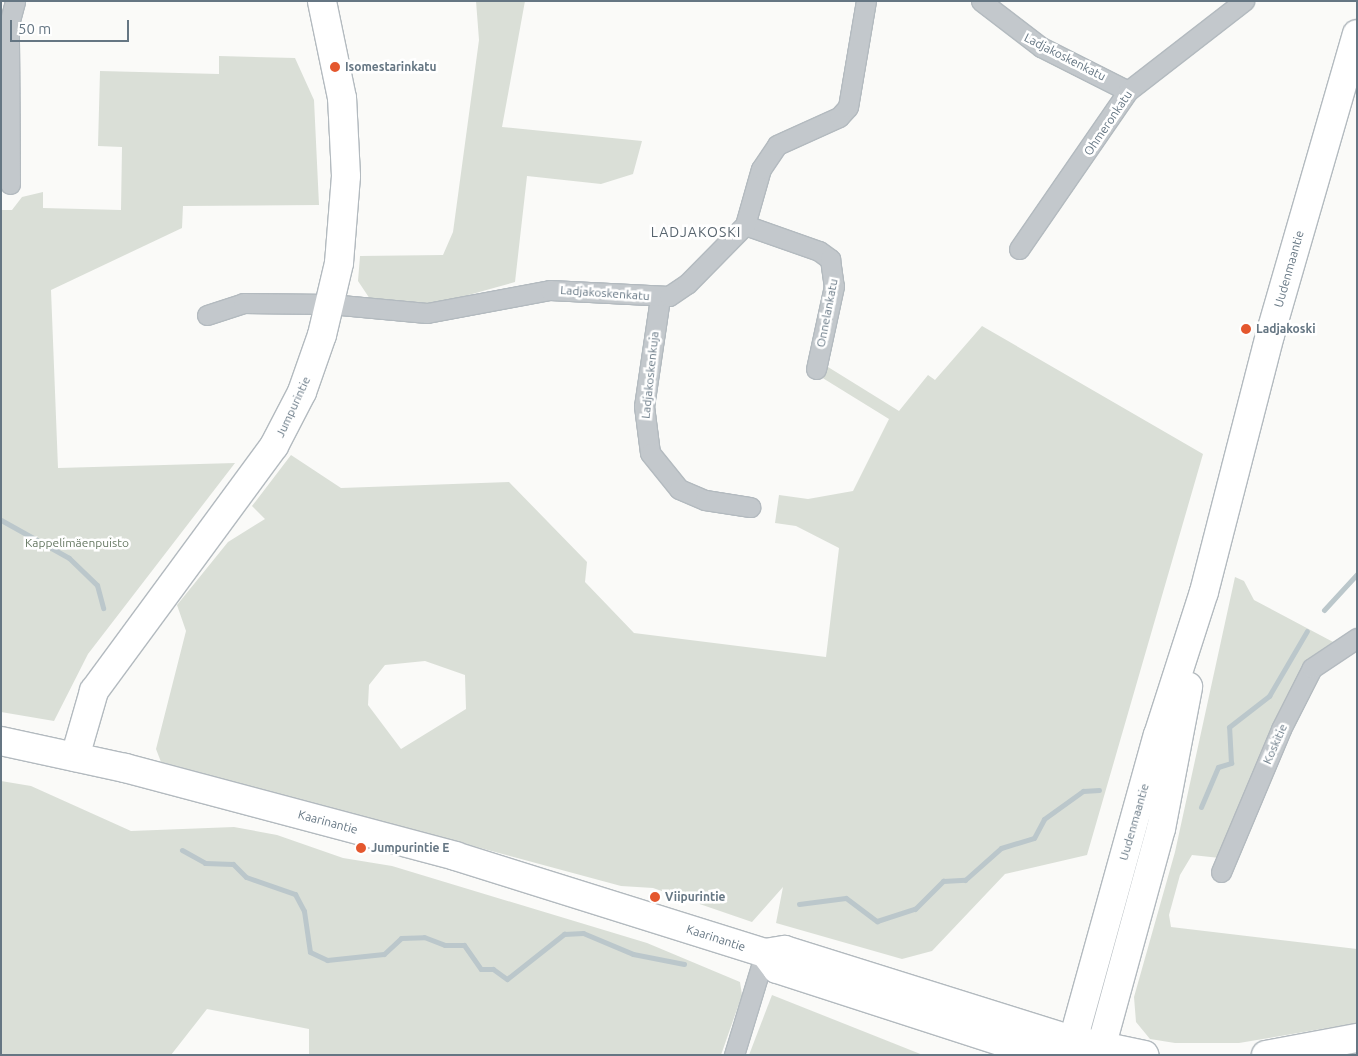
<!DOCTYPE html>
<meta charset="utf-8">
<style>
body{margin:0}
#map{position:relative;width:1358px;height:1056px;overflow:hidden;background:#fafaf8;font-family:Ubuntu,sans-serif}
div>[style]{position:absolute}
.green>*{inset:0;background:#dadfd7}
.stream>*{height:5px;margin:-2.5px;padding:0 2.5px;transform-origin:2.5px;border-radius:2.5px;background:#bbc7cb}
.roads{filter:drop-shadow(1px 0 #b3babf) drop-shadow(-1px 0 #b3babf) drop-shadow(0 1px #b3babf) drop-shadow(0 -1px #b3babf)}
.street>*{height:19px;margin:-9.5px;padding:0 9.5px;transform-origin:9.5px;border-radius:9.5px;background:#c3c8cc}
.secondary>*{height:28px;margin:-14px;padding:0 14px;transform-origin:14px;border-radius:14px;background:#fff}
.dots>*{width:14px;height:14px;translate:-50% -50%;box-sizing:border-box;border:2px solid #fff;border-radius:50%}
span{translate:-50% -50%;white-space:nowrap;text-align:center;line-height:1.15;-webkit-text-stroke:5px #fff;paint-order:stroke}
.street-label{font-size:12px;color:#657683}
.poi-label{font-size:12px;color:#657683;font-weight:700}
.left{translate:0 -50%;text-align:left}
.park-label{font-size:12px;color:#687a64}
.neighbourhood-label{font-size:14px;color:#57646e;letter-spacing:1px}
.frame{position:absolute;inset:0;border:2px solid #657683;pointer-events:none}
.scale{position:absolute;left:10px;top:20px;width:119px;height:22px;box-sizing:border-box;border:2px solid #657683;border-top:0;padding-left:6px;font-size:15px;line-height:18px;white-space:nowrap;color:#657683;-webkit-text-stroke:4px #fff;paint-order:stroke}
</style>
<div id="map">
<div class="green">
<div style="clip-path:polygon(476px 1px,525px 1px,502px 127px,642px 141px,633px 174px,601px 184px,527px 176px,515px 282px,425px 307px,372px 302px,358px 281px,360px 256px,443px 255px,453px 232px,479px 40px)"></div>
<div style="clip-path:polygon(219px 56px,295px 58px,314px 100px,319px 205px,183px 206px,182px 228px,51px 290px,58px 468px,235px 463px,88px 654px,54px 721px,1px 712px,1px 210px,12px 210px,22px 197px,43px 192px,43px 208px,121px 210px,122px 147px,98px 146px,100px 71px,219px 74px)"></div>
<div style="clip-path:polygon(evenodd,982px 326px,1203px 454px,1087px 855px,1005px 874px,932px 951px,902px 959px,776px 923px,783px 887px,752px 922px,653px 888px,621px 886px,161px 762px,156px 749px,186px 631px,177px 605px,228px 542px,265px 519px,252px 506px,291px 455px,341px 488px,509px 482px,587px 562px,585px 582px,634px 633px,826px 657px,839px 548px,796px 526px,775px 523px,779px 495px,808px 499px,853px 491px,889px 419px,821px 377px,828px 367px,899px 411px,928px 375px,935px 380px,982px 326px,425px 661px,465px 675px,466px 709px,401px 749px,368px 705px,369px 685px,385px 665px,425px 661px)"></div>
<div style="clip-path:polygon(1235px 577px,1244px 581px,1254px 600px,1335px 643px,1220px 858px,1192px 855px,1180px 875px,1169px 915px,1171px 927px,1357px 949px,1357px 1023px,1239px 1043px,1175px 1043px,1150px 1039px,1136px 1022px,1134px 997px,1175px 852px)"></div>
<div style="clip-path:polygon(1px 781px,31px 786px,131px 831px,234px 827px,277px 835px,343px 858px,392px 866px,647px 943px,740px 982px,742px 995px,721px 1055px,309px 1055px,309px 1029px,207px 1009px,171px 1055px,1px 1055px)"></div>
<div style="clip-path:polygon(772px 995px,923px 1055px,749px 1055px)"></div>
</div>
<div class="stream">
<div style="left:1px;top:520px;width:78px;rotate:29.2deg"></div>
<div style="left:69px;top:558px;width:39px;rotate:44deg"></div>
<div style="left:97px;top:585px;width:24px;rotate:75deg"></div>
<div style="left:1324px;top:610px;width:49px;rotate:-47.5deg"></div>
<div style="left:1201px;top:807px;width:43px;rotate:-67deg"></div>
<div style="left:1218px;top:767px;width:14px;rotate:-17deg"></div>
<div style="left:1231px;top:763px;width:36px;rotate:-93deg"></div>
<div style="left:1229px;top:727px;width:51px;rotate:-37.8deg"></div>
<div style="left:1269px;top:696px;width:75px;rotate:-59.7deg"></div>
<div style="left:182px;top:850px;width:26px;rotate:29deg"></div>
<div style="left:205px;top:863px;width:28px;rotate:2deg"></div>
<div style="left:233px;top:864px;width:18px;rotate:45deg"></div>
<div style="left:246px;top:877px;width:52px;rotate:19.1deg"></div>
<div style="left:295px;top:894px;width:19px;rotate:62deg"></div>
<div style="left:304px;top:911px;width:41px;rotate:81.7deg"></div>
<div style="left:310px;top:952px;width:19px;rotate:25deg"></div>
<div style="left:327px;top:960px;width:57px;rotate:-6deg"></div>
<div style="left:384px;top:954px;width:23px;rotate:-43deg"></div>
<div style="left:401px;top:938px;width:23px;rotate:-2deg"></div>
<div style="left:424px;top:937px;width:22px;rotate:21deg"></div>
<div style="left:445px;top:945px;width:19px"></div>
<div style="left:464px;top:945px;width:29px;rotate:55deg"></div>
<div style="left:481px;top:969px;width:12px"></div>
<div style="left:493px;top:969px;width:17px;rotate:36deg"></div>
<div style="left:507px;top:979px;width:73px;rotate:-38.3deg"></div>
<div style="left:564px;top:934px;width:19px;rotate:-3deg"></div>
<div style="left:583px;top:933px;width:54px;rotate:22.8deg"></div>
<div style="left:633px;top:954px;width:52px;rotate:11.1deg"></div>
<div style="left:799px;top:904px;width:47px;rotate:-7.3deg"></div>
<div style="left:846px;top:898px;width:39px;rotate:37deg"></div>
<div style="left:877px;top:921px;width:40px;rotate:-18deg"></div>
<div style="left:915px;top:909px;width:40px;rotate:-45deg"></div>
<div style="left:943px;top:881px;width:22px;rotate:-3deg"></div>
<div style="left:965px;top:880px;width:48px;rotate:-41.6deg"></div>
<div style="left:1001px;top:848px;width:34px;rotate:-17deg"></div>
<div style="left:1034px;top:838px;width:21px;rotate:-62deg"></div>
<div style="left:1044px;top:819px;width:48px;rotate:-35.7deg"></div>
<div style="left:1083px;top:791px;width:16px;rotate:-4deg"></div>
</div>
<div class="roads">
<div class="street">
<div style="left:981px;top:1px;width:76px;rotate:37.5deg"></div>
<div style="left:1041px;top:47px;width:97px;rotate:26.8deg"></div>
<div style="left:10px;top:184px;width:160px;rotate:-90.4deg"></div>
<div style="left:9px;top:24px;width:24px;rotate:-75deg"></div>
<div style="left:745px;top:225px;width:78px;rotate:19.4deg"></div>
<div style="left:819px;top:251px;width:14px;rotate:36deg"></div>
<div style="left:830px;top:259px;width:27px;rotate:82deg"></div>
<div style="left:834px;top:286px;width:85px;rotate:102.2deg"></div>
<div style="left:1019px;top:249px;width:192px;rotate:-55.4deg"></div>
<div style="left:1128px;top:91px;width:147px;rotate:-37.8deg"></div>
<div style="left:660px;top:298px;width:109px;rotate:98.4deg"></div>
<div style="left:644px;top:406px;width:47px;rotate:82.7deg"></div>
<div style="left:650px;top:453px;width:46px;rotate:51.1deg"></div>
<div style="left:679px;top:489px;width:28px;rotate:23deg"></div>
<div style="left:705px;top:500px;width:46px;rotate:8.8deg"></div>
<div style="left:207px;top:315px;width:38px;rotate:-18deg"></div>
<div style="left:243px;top:303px;width:87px;rotate:0.7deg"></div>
<div style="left:330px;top:304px;width:97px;rotate:5.3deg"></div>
<div style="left:427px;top:313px;width:125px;rotate:-10.6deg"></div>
<div style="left:550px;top:290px;width:119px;rotate:2.9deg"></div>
<div style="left:669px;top:296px;width:22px;rotate:-34deg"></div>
<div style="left:687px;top:284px;width:83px;rotate:-45.5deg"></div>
<div style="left:745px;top:225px;width:58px;rotate:-74.1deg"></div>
<div style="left:761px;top:169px;width:29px;rotate:-56deg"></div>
<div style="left:777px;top:145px;width:68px;rotate:-24.3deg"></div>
<div style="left:839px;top:117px;width:13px;rotate:-48deg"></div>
<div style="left:848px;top:107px;width:108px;rotate:-80.4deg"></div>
<div style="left:1221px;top:872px;width:155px;rotate:-67.2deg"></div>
<div style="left:1281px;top:729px;width:68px;rotate:-63.1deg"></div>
<div style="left:1312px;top:668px;width:54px;rotate:-33.7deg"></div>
<div style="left:734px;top:1055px;width:107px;rotate:-73.1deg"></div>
</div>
<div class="secondary">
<div style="left:1px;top:741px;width:127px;rotate:12.3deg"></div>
<div style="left:125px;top:768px;width:342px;rotate:14.9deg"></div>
<div style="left:455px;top:856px;width:325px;rotate:17.4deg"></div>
<div style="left:765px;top:953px;width:20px;rotate:-9deg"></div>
<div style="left:785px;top:950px;width:302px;rotate:17.4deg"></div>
<div style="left:1073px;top:1040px;width:73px;rotate:11.9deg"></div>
<div style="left:75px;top:757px;width:69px;rotate:-73.9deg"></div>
<div style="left:94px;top:691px;width:304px;rotate:-53.7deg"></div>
<div style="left:274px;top:446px;width:61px;rotate:-62.6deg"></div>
<div style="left:302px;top:392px;width:60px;rotate:-70.7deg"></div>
<div style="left:322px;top:335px;width:74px;rotate:-76.7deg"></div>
<div style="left:339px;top:263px;width:87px;rotate:-85.4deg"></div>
<div style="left:346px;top:176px;width:78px;rotate:-92.9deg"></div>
<div style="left:342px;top:98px;width:99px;rotate:-101.7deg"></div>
<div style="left:765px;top:953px;width:20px;rotate:53deg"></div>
<div style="left:777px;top:969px;width:280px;rotate:17.9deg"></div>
<div style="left:1069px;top:1055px;width:332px;rotate:-74.5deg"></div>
<div style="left:1158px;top:735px;width:150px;rotate:-72.2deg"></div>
<div style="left:1204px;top:592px;width:265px;rotate:-75.6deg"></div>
<div style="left:1270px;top:335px;width:313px;rotate:-73.9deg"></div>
<div style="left:1099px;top:1055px;width:234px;rotate:-74.7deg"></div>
<div style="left:1161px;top:829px;width:145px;rotate:-79.2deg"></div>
<div style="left:1266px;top:1055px;width:93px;rotate:-10.6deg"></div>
</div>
</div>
<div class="dots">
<div style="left:335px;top:67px;background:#e4572e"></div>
<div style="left:1246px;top:329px;background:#e4572e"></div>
<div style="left:361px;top:848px;background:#e4572e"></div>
<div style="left:655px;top:897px;background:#e4572e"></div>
</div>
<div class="street-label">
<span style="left:1065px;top:57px;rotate:27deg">Ladjakoskenkatu</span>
<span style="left:1108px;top:123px;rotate:-56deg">Ohmeronkatu</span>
<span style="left:1289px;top:269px;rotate:-74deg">Uudenmaantie</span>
<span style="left:605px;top:293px;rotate:4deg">Ladjakoskenkatu</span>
<span style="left:827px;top:313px;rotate:-79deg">Onnelankatu</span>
<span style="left:650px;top:375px;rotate:-84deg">Ladjakoskenkuja</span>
<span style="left:293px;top:407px;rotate:-65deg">Jumpurintie</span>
<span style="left:1275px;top:744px;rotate:-66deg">Koskitie</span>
<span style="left:328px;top:822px;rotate:15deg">Kaarinantie</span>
<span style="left:1134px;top:822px;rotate:-74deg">Uudenmaantie</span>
<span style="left:716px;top:938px;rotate:18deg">Kaarinantie</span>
</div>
<div class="poi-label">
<span class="left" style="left:345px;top:67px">Isomestarinkatu</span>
<span class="left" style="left:1256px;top:329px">Ladjakoski</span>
<span class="left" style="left:371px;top:848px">Jumpurintie E</span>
<span class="left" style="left:665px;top:897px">Viipurintie</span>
</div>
<div class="park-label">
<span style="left:77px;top:543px">Kappelimäenpuisto</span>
</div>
<div class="neighbourhood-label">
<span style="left:696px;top:232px">LADJAKOSKI</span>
</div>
<div class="frame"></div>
<div class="scale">50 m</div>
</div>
